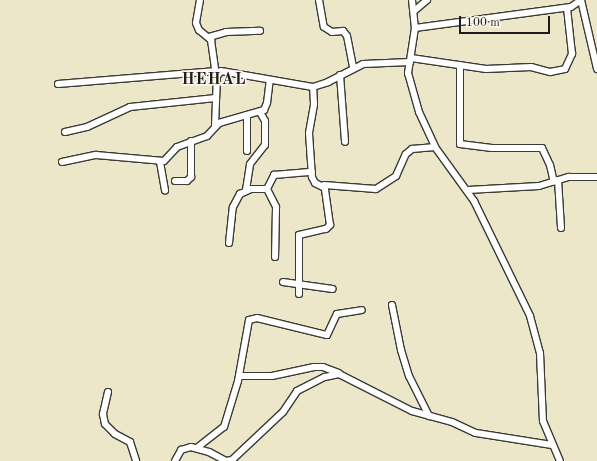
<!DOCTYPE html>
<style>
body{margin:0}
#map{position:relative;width:597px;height:461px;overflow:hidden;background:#ede7ca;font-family:"Old Standard TT",serif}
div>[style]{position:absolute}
.roads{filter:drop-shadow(1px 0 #3b3a36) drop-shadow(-1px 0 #3b3a36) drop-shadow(0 1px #3b3a36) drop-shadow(0 -1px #3b3a36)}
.minor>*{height:6px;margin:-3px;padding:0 3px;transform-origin:3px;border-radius:3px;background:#fff}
span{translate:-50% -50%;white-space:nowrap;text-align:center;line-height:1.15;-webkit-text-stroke:3px #fbf7ec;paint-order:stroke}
.district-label{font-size:16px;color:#1c1c1c;font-weight:700;letter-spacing:1px}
.scale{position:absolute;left:459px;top:16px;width:91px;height:18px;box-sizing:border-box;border:2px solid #1c1c1c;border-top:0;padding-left:5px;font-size:12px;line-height:14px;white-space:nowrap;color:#1c1c1c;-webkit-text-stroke:3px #fbf7ec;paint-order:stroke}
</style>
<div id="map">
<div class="roads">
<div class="minor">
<div style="left:200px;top:0;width:23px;rotate:100deg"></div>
<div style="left:196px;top:23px;width:8px;rotate:67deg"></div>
<div style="left:199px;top:30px;width:16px;rotate:40deg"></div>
<div style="left:211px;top:40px;width:34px;rotate:82deg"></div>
<div style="left:319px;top:0;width:27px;rotate:80deg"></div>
<div style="left:324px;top:27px;width:9px;rotate:32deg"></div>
<div style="left:332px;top:32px;width:11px;rotate:-5deg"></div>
<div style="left:343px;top:31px;width:6px;rotate:51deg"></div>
<div style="left:347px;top:36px;width:32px;rotate:79deg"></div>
<div style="left:412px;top:0;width:28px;rotate:84deg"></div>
<div style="left:415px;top:28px;width:46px;rotate:98.8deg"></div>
<div style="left:408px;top:73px;width:41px;rotate:74.2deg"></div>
<div style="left:419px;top:112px;width:38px;rotate:65deg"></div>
<div style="left:435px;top:147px;width:67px;rotate:54.2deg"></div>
<div style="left:474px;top:201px;width:128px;rotate:64deg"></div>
<div style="left:530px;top:316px;width:38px;rotate:75deg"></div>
<div style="left:540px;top:353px;width:68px;rotate:87.5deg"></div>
<div style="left:543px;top:421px;width:43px;rotate:67deg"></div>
<div style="left:581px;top:0;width:71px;rotate:76.9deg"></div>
<div style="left:414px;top:11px;width:17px;rotate:-40deg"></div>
<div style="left:415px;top:28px;width:157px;rotate:-7.7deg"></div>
<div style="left:571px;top:7px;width:12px;rotate:-35deg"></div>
<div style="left:209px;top:37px;width:18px;rotate:-16deg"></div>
<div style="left:226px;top:32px;width:34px;rotate:-2deg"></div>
<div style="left:411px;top:58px;width:76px;rotate:8.3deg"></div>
<div style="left:486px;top:69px;width:45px;rotate:-2.5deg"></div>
<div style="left:531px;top:67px;width:20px;rotate:15deg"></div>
<div style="left:550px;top:72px;width:15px;rotate:-11deg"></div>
<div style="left:565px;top:69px;width:17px;rotate:-65deg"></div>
<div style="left:572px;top:54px;width:46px;rotate:-96.2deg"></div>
<div style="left:460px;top:65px;width:79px;rotate:90deg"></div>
<div style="left:460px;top:144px;width:32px;rotate:7deg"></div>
<div style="left:492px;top:148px;width:50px"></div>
<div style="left:542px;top:148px;width:19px;rotate:65deg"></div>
<div style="left:550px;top:165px;width:17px;rotate:77deg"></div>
<div style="left:340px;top:75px;width:67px;rotate:85.7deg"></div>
<div style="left:58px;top:84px;width:159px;rotate:-4.7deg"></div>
<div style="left:215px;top:126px;width:50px;rotate:-87.7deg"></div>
<div style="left:217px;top:76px;width:6px;rotate:-51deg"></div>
<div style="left:221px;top:71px;width:93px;rotate:9.9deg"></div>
<div style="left:313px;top:87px;width:16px;rotate:-18deg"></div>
<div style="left:328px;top:82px;width:39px;rotate:-27deg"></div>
<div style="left:363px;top:64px;width:47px;rotate:-2.4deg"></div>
<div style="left:65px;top:132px;width:23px;rotate:-13deg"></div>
<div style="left:87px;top:127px;width:47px;rotate:-24.9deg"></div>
<div style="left:130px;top:107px;width:86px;rotate:-6deg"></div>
<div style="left:247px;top:151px;width:36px;rotate:-90deg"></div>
<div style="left:62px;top:162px;width:35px;rotate:-12deg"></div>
<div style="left:96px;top:155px;width:68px;rotate:5deg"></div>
<div style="left:164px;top:161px;width:19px;rotate:-47deg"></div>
<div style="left:177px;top:147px;width:32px;rotate:-20deg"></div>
<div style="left:207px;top:136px;width:18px;rotate:-47deg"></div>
<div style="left:219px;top:123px;width:47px;rotate:-16.1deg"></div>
<div style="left:264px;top:110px;width:8px;rotate:-67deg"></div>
<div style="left:267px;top:103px;width:23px;rotate:-83deg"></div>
<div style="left:160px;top:162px;width:29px;rotate:80deg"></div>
<div style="left:558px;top:180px;width:48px;rotate:86.4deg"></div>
<div style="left:175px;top:181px;width:12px"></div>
<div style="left:187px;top:181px;width:6px;rotate:-45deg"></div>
<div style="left:191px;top:177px;width:36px;rotate:-90deg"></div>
<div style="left:324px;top:185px;width:52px;rotate:4.4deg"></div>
<div style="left:376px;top:189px;width:24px;rotate:-33deg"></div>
<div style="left:396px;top:176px;width:24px;rotate:-66deg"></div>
<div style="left:406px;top:154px;width:8px;rotate:-40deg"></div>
<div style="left:412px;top:149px;width:23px;rotate:-5deg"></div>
<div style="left:267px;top:189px;width:20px;rotate:63deg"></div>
<div style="left:276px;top:207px;width:50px;rotate:91.1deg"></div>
<div style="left:246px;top:190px;width:26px;rotate:-81deg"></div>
<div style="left:250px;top:164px;width:24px;rotate:-52deg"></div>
<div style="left:265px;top:145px;width:24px;rotate:-90deg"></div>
<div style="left:265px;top:121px;width:10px;rotate:-119deg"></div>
<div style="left:468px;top:190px;width:71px;rotate:-3.2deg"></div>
<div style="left:539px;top:186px;width:31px;rotate:-17deg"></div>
<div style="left:569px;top:177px;width:28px"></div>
<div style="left:229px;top:243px;width:36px;rotate:-84deg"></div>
<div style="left:233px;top:207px;width:15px;rotate:-62deg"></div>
<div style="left:240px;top:194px;width:12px;rotate:-24deg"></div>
<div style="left:251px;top:189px;width:16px"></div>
<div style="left:267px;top:189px;width:16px;rotate:-63deg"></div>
<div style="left:274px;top:175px;width:38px;rotate:-5deg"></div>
<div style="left:283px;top:282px;width:50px;rotate:8deg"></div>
<div style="left:299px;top:294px;width:59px;rotate:-90deg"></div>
<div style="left:299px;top:235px;width:28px;rotate:-13deg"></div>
<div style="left:326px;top:229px;width:6px;rotate:-45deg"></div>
<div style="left:330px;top:225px;width:37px;rotate:-98deg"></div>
<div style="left:325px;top:188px;width:11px;rotate:-153deg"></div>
<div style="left:315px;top:183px;width:7px;rotate:-117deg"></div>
<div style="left:312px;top:177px;width:44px;rotate:-93.9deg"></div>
<div style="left:309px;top:133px;width:29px;rotate:-80deg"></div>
<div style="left:314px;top:104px;width:17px;rotate:-93deg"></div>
<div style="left:392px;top:305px;width:46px;rotate:78.7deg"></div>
<div style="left:401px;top:350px;width:27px;rotate:73deg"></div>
<div style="left:409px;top:376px;width:45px;rotate:63.4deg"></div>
<div style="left:239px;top:376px;width:33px"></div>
<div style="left:272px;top:376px;width:43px;rotate:-12.1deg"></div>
<div style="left:314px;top:367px;width:9px"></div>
<div style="left:323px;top:367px;width:17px;rotate:21deg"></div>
<div style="left:108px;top:392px;width:23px;rotate:103deg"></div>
<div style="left:103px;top:414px;width:10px;rotate:79deg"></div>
<div style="left:105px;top:424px;width:14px;rotate:45deg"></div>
<div style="left:115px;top:434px;width:17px;rotate:28deg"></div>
<div style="left:130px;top:442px;width:20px;rotate:72deg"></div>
<div style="left:198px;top:447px;width:33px;rotate:-38deg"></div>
<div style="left:224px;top:427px;width:48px;rotate:-73.1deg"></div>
<div style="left:238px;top:381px;width:62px;rotate:-79.8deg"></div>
<div style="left:249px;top:320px;width:8px;rotate:-14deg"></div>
<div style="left:257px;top:318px;width:72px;rotate:13.7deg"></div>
<div style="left:327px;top:335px;width:23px;rotate:-65deg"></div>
<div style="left:337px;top:314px;width:25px;rotate:-9deg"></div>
<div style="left:175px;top:461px;width:13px;rotate:-61deg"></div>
<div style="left:181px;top:450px;width:10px;rotate:-17deg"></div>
<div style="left:191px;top:447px;width:19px;rotate:16deg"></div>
<div style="left:209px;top:452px;width:19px;rotate:28deg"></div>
<div style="left:226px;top:461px;width:6px;rotate:-9deg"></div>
<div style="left:232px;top:460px;width:70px;rotate:-43.3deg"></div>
<div style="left:283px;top:412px;width:25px;rotate:-56deg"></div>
<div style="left:297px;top:391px;width:31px;rotate:-27deg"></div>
<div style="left:325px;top:377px;width:14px;rotate:-12deg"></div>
<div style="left:339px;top:374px;width:82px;rotate:26.9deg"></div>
<div style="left:412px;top:411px;width:41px;rotate:15.4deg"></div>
<div style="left:452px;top:422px;width:26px;rotate:25deg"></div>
<div style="left:476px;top:433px;width:77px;rotate:9deg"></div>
</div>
</div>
<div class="district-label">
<span style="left:214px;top:80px">HEHAL</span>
</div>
<div class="scale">100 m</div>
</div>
